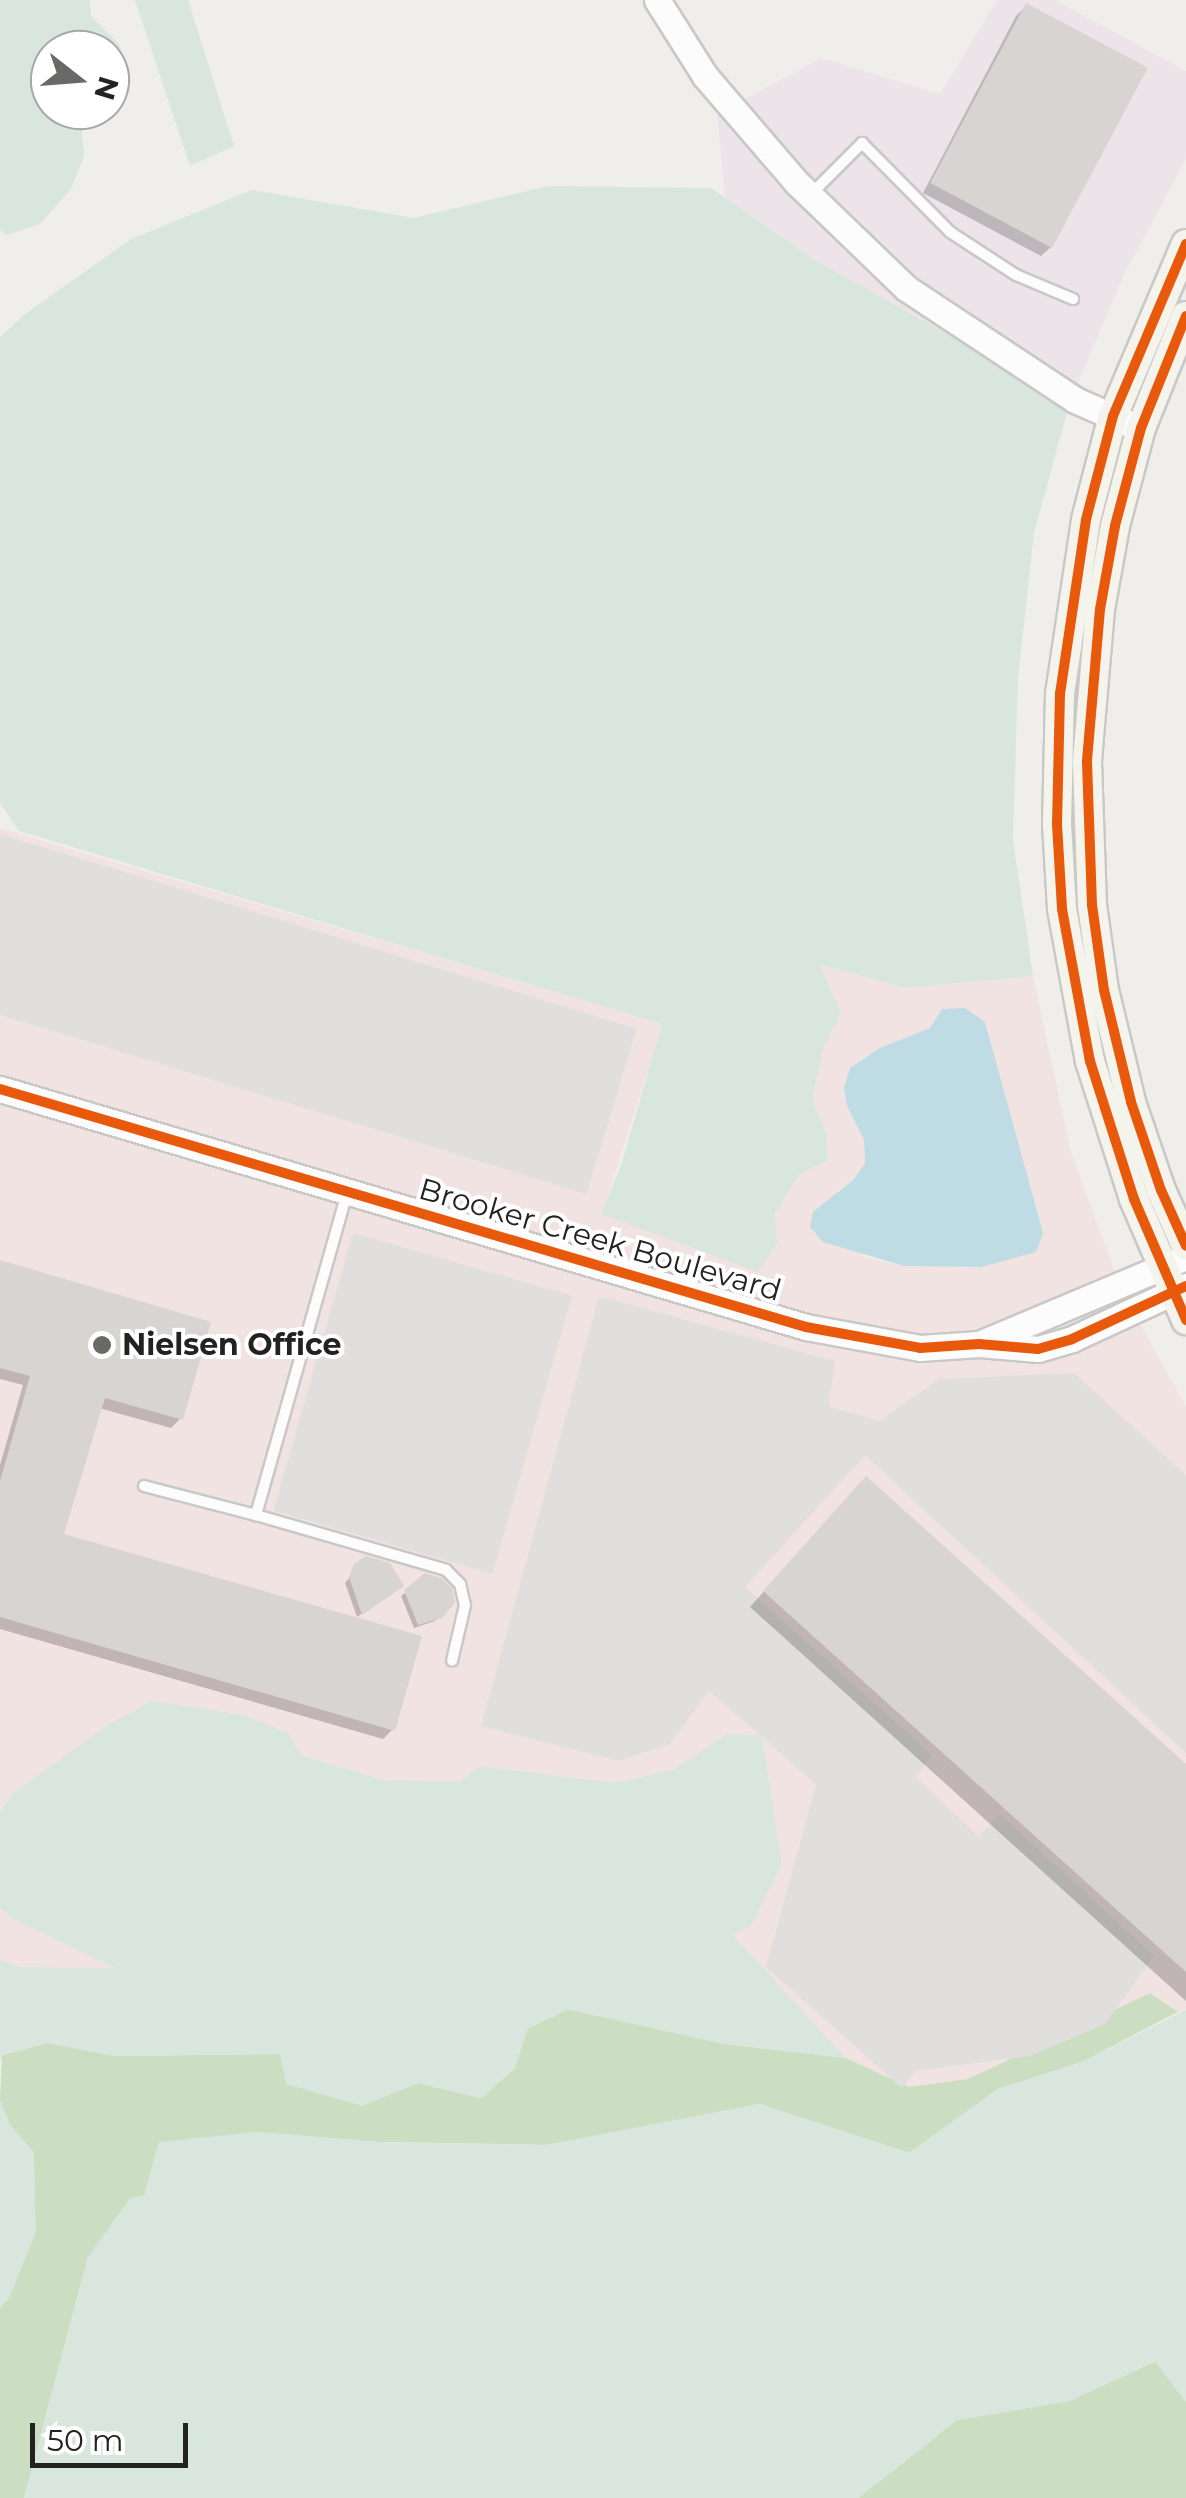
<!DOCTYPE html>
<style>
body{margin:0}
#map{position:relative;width:1186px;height:2498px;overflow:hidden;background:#f0eeeb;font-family:Montserrat,sans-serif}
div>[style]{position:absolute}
.commercial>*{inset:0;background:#f1e3e1}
.industrial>*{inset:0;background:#ede4e9}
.forest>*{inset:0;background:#cbdec1}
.wetland>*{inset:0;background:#d9e6de}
.parking>*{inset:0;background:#e0dfde;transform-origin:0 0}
.water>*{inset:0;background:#bfdbe3}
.shadow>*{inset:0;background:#0003}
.building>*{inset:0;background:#d7d4d2;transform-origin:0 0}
.roads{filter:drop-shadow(2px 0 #c9c8c7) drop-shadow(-2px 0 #c9c8c7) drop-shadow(0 2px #c9c8c7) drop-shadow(0 -2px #c9c8c7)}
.service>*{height:10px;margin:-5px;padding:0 5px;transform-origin:5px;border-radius:5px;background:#fdfcfc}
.tertiary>*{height:25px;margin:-12.5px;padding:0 12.5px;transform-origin:12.5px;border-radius:12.5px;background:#fdfcfc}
.secondary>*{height:28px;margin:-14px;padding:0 14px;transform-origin:14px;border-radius:14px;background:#f4f4ed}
.cycleway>*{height:10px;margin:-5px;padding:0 5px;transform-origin:5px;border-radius:5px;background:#e8590c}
.dots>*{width:28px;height:28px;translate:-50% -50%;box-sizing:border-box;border:5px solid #fff;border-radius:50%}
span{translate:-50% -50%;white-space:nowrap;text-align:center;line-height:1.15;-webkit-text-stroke:8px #fff;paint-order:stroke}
.street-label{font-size:30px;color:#222}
.poi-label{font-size:30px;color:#222;font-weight:700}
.left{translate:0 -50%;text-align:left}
.north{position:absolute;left:30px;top:30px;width:100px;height:100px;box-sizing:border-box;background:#fff;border:2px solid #a7a7a7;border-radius:50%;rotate:107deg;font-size:28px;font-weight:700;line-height:40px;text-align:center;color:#222}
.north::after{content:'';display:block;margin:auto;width:35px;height:45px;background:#6a6968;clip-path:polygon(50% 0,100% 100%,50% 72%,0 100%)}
.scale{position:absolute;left:30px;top:2423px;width:158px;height:45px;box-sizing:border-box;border:5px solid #222;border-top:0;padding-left:12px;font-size:30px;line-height:35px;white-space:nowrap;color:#222;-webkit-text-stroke:8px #fff;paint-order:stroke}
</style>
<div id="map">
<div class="commercial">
<div style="clip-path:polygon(evenodd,0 828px,663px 1024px,602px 1214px,777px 1243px,775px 1214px,799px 1175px,828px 1160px,826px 1131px,812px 1102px,823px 1048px,841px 1013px,818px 963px,905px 988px,1033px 976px,1071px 1152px,1116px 1275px,976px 1333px,920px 1337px,808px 1316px,0 1077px,0 828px,985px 1022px,1042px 1233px,981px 1267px,904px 1266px,864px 1257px,836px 1191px,854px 1179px,865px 1163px,864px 1140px,847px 1106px,880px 1048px,930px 1028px,985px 1022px)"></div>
<div style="clip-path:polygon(0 1100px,803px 1337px,976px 1359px,1138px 1321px,1186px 1406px,1186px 2010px,1178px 2012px,1150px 1993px,968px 2079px,909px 2087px,846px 2058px,732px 1934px,782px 1864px,762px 1737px,727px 1734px,675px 1769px,615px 1783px,481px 1766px,459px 1782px,383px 1780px,301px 1755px,11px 1795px,0 1813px)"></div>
<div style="clip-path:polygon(0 1907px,13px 1919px,117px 1968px,20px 1967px,0 1960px)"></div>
</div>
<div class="industrial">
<div style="clip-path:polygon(997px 0,1055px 0,1186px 71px,1186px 159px,1123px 277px,1076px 388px,914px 280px,806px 177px,741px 101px,821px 58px,940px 94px)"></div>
<div style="clip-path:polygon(721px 112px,999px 363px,813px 259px,725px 198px,717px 114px)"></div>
</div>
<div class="forest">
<div style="clip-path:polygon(1150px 1993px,1178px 2012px,1082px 2062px,998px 2089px,909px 2153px,760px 2104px,547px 2145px,379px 2142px,256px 2132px,144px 2195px,88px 2257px,24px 2498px,0 2498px,0 2308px,10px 2296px,34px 2153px,10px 2125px,0 2101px,2px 2055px,48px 2043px,116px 2056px,280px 2054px,361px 2106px,418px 2083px,481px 2098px,515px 2068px,527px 2029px,568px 2009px,725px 2044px,846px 2058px,909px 2087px,968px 2079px)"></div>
<div style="clip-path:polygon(1156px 2361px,1186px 2402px,1186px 2498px,858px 2498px,957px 2420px,1069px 2401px)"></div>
</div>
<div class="wetland">
<div style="clip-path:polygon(0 0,90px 0,91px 16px,120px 45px,130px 92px,110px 102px,110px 50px,50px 50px,50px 110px,96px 110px,81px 118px,84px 156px,71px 189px,40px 224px,7px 235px,0 230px)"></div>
<div style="clip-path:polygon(135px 0,188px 0,234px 146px,190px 166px)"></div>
<div style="clip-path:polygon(548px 186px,711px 188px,813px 259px,999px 363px,1068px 409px,1034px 533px,1018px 678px,1013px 840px,1033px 976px,905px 988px,819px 964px,841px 1013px,823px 1048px,812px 1102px,826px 1131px,828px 1160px,799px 1175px,775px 1214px,777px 1243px,758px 1272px,601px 1214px,621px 1165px,662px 1024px,19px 831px,0 803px,0 337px,21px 317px,131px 239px,252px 190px,414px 218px)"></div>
<div style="clip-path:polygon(151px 1701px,244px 1715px,288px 1733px,301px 1755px,383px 1780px,459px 1782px,480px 1766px,615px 1783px,675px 1769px,727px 1734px,762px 1736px,782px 1864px,751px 1926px,733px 1935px,846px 2058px,725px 2044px,568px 2009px,527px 2029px,515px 2068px,481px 2098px,418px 2083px,362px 2106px,286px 2084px,280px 2054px,116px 2056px,48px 2043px,3px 2055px,0 2060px,0 1960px,21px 1967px,115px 1968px,13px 1919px,0 1907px,0 1813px,11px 1795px,106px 1726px)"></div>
<div style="clip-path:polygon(1186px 2010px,1186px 2402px,1155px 2361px,1069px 2401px,957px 2420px,858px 2498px,24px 2498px,88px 2257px,130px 2198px,144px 2195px,159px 2142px,256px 2132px,379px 2142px,547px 2145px,760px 2104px,909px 2153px,998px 2089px,1082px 2062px)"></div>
<div style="clip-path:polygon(0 2101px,10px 2125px,34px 2153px,36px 2232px,10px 2296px,0 2308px)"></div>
</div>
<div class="parking">
<div style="left:0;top:834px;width:666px;height:173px;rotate:17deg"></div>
<div style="left:353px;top:1233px;width:228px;height:289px;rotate:16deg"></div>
<div style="clip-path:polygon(599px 1296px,835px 1361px,829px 1406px,879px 1421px,939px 1379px,1074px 1373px,1186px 1475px,1186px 1753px,865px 1455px,745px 1587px,932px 1755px,916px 1777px,978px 1836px,1001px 1815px,1154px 1956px,1105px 2024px,1030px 2056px,915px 2071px,902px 2088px,766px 1967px,816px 1784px,709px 1691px,670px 1744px,618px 1761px,481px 1726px)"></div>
</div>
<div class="water">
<div style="clip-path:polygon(965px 1008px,985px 1022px,1043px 1233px,1036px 1252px,981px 1267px,904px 1266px,823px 1242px,810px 1227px,813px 1212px,854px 1179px,865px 1163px,864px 1140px,847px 1106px,844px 1088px,850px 1068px,880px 1048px,930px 1028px,942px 1009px)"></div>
</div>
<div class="shadow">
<div style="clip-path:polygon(1026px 6px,1052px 246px,1041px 256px,923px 193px,1016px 16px)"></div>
<div style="clip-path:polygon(0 1263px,181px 1418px,171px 1428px,99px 1408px,61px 1536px,393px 1729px,383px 1739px,0 1629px,0 1465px,23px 1385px,0 1379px)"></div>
<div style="clip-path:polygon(851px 1494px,1186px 1767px,1186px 2001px,750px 1607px)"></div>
<div style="clip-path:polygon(362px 1564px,396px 1590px,357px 1617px,345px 1583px)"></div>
<div style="clip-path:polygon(406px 1592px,453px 1601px,435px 1621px,414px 1628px,401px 1596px)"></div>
</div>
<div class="building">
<div style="left:1026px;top:3px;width:138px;height:204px;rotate:28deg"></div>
<div style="clip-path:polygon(0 1260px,211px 1322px,183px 1420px,105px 1398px,64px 1534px,422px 1636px,395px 1731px,0 1617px,0 1481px,30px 1376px,0 1368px)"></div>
<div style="clip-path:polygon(866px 1476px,1186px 1764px,1186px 1972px,763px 1591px)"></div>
<div style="clip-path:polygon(366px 1556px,390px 1563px,404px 1586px,362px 1615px,349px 1577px,354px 1564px)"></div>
<div style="clip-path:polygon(425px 1573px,441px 1578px,452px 1588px,455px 1602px,442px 1618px,418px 1625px,404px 1590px)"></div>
</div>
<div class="roads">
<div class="service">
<div style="left:810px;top:195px;width:74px;rotate:-45deg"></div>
<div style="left:862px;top:143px;width:125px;rotate:45.3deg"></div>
<div style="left:950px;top:232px;width:79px;rotate:33.1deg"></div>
<div style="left:1016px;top:275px;width:62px;rotate:22.8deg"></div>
<div style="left:347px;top:1193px;width:335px;rotate:105.8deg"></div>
<div style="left:256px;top:1515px;width:198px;rotate:16.1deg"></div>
<div style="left:446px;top:1570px;width:20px;rotate:45deg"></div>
<div style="left:460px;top:1584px;width:22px;rotate:77deg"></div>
<div style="left:465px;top:1605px;width:57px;rotate:103.1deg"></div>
<div style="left:144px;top:1486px;width:116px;rotate:14.5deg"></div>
</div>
<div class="tertiary">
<div style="left:657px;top:0;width:90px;rotate:57.7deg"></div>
<div style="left:705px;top:76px;width:141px;rotate:49.3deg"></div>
<div style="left:797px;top:183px;width:151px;rotate:43.9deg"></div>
<div style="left:906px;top:288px;width:203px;rotate:33.5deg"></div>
<div style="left:1075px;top:400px;width:60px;rotate:23.6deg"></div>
<div style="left:0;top:1089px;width:840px;rotate:16.45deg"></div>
<div style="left:806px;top:1327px;width:116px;rotate:10.4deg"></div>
<div style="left:920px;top:1348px;width:59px;rotate:-3.9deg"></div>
<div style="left:979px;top:1344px;width:59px;rotate:4.8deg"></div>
<div style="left:1038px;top:1349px;width:35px;rotate:-16deg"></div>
<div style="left:1072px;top:1339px;width:126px;rotate:-24.9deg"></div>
<div style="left:979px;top:1344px;width:225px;rotate:-22.8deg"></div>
</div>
<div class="secondary">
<div style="left:1186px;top:244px;width:187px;rotate:113deg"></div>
<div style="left:1113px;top:416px;width:107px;rotate:104.6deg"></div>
<div style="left:1086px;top:520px;width:175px;rotate:98.5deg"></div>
<div style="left:1060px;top:693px;width:131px;rotate:91.3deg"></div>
<div style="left:1057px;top:824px;width:85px;rotate:86.6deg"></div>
<div style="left:1062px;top:909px;width:155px;rotate:79.6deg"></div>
<div style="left:1090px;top:1061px;width:145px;rotate:72.3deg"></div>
<div style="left:1134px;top:1199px;width:132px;rotate:66.7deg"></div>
<div style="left:1186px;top:316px;width:121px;rotate:111.9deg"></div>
<div style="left:1141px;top:428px;width:101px;rotate:104.9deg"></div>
<div style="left:1115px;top:526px;width:84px;rotate:100.2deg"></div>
<div style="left:1100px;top:609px;width:154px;rotate:94.9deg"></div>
<div style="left:1087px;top:762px;width:143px;rotate:88deg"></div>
<div style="left:1092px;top:905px;width:86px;rotate:82deg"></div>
<div style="left:1104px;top:990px;width:115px;rotate:76.4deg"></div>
<div style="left:1131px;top:1102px;width:93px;rotate:71.2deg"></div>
<div style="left:1161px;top:1190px;width:61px;rotate:65.9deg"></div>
</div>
</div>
<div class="cycleway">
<div style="left:1186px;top:244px;width:187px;rotate:113deg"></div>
<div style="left:1113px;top:416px;width:107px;rotate:104.6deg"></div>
<div style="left:1086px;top:520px;width:175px;rotate:98.5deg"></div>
<div style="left:1060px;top:693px;width:131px;rotate:91.3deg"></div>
<div style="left:1057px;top:824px;width:85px;rotate:86.6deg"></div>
<div style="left:1062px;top:909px;width:155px;rotate:79.6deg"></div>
<div style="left:1090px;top:1061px;width:145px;rotate:72.3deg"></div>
<div style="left:1134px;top:1199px;width:132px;rotate:66.7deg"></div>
<div style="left:1186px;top:316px;width:121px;rotate:111.9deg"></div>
<div style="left:1141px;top:428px;width:101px;rotate:104.9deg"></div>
<div style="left:1115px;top:526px;width:84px;rotate:100.2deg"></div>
<div style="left:1100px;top:609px;width:154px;rotate:94.9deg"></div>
<div style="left:1087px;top:762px;width:143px;rotate:88deg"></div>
<div style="left:1092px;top:905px;width:86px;rotate:82deg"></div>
<div style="left:1104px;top:990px;width:115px;rotate:76.4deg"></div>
<div style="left:1131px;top:1102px;width:93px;rotate:71.2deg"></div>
<div style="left:1161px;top:1190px;width:61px;rotate:65.9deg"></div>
<div style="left:0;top:1089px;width:840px;rotate:16.45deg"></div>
<div style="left:806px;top:1327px;width:116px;rotate:10.4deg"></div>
<div style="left:920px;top:1348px;width:59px;rotate:-3.9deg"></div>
<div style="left:979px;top:1344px;width:59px;rotate:4.8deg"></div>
<div style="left:1038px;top:1349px;width:35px;rotate:-16deg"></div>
<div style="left:1072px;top:1339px;width:126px;rotate:-24.9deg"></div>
</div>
<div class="dots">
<div style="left:102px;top:1345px;background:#6a6968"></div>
</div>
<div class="street-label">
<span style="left:600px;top:1240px;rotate:16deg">Brooker Creek Boulevard</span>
</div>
<div class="poi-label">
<span class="left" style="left:122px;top:1345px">Nielsen Office</span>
</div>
<div class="north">N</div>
<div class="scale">50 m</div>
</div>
